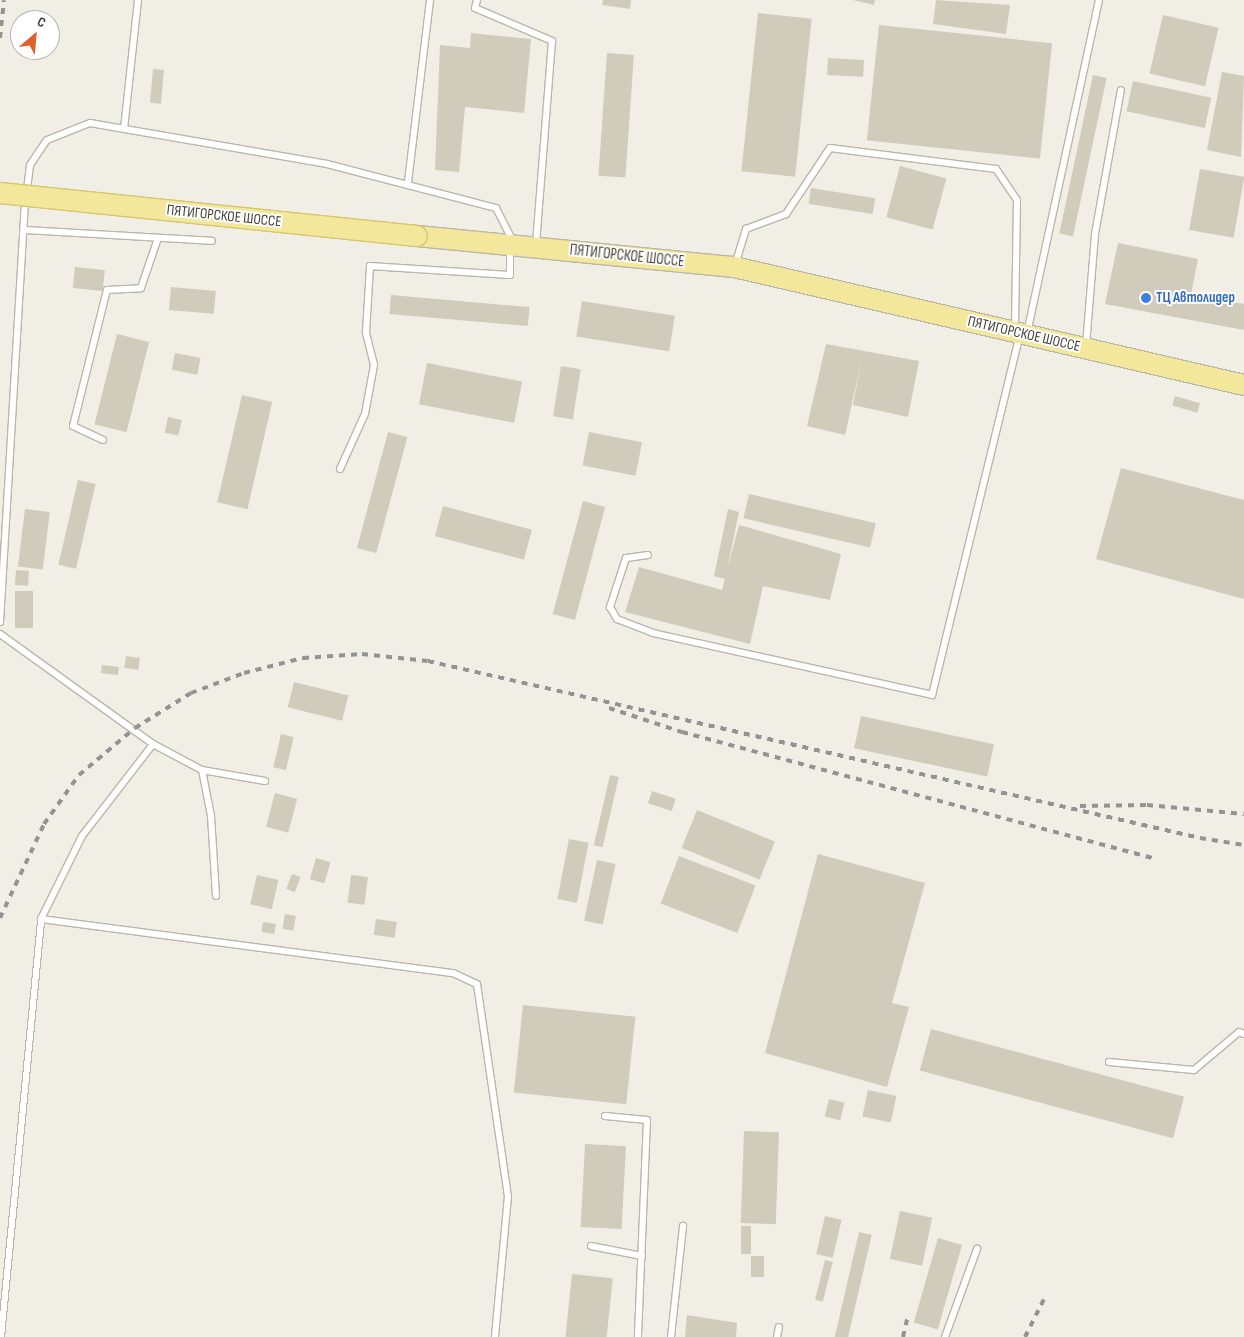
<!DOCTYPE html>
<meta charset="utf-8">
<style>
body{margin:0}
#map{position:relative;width:1244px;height:1337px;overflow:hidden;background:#f0eee5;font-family:"Sofia Sans Condensed",sans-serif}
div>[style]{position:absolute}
.building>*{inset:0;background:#d0cbbb;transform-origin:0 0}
.roads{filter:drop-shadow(1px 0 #bab7a8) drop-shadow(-1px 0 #bab7a8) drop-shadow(0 1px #bab7a8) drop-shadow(0 -1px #bab7a8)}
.lane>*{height:6px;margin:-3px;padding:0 3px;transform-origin:3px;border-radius:3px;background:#fff}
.primary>*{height:20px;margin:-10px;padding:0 10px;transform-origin:10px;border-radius:10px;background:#f3e79b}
.rail>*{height:4px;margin-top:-2px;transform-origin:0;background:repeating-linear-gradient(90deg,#939393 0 6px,transparent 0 12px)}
.bridges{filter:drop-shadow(1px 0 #d6c56d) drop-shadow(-1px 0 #d6c56d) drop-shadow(0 1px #d6c56d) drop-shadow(0 -1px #d6c56d)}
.primary-bridge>*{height:20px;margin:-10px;padding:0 10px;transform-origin:10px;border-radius:10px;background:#f3e79b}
.dots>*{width:14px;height:14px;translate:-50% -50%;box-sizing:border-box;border:2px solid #fff;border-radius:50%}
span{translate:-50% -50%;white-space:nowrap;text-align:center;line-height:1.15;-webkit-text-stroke:4px #fff;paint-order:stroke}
.street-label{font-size:15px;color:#423f35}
.shop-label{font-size:15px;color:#366cbe;font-weight:700}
.left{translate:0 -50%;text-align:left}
.north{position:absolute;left:10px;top:10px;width:50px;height:50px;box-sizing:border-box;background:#fff;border:1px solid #b3b2ae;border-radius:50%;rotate:27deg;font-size:14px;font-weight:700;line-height:20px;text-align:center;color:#423f35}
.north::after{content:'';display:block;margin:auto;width:18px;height:22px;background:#e2602a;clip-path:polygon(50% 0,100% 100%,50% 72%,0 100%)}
</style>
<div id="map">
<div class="building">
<div style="clip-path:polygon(603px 0,631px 0,630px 9px,602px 5px)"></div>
<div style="clip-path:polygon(853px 0,875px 0,874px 5px)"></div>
<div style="clip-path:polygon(936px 0,1010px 5px,1006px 34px,933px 24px)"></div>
<div style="left:758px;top:13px;width:54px;height:159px;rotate:6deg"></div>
<div style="left:1163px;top:15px;width:57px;height:60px;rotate:13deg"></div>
<div style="left:879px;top:25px;width:174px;height:116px;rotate:6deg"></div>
<div style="clip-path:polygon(471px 33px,531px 39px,524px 113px,465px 107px,459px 172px,435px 170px,440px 45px,470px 48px)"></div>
<div style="left:607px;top:53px;width:27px;height:123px;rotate:4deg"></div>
<div style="left:828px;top:58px;width:36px;height:17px;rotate:3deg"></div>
<div style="left:153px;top:69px;width:11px;height:34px;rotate:5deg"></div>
<div style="clip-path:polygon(1222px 72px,1244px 76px,1241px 157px,1207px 150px)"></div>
<div style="left:1093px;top:75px;width:14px;height:162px;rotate:12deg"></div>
<div style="left:1133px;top:81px;width:80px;height:31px;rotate:12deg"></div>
<div style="left:900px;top:166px;width:48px;height:53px;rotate:15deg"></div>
<div style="left:1200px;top:169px;width:45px;height:62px;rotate:10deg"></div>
<div style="left:811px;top:188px;width:65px;height:16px;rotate:9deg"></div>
<div style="clip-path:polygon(1118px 243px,1198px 259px,1191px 294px,1244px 304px,1244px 330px,1105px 304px)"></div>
<div style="left:75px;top:267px;width:30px;height:21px;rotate:6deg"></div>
<div style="left:171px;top:287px;width:45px;height:23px;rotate:5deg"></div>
<div style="left:391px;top:295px;width:139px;height:19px;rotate:5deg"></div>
<div style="left:582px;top:301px;width:94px;height:36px;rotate:9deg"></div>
<div style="left:117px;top:334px;width:33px;height:93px;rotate:14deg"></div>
<div style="clip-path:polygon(826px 344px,919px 361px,908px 417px,853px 405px,861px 363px,845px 435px,807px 426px)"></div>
<div style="left:175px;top:353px;width:26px;height:17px;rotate:11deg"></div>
<div style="left:427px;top:363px;width:97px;height:42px;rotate:11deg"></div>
<div style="left:561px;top:366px;width:20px;height:51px;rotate:9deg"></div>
<div style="left:242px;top:395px;width:31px;height:110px;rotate:13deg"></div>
<div style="left:1175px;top:396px;width:26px;height:10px;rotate:16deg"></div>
<div style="left:168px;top:417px;width:14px;height:16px;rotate:12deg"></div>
<div style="left:388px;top:432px;width:20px;height:120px;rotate:15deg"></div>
<div style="left:589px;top:432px;width:54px;height:34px;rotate:11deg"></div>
<div style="clip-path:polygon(1121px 468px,1244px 500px,1244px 599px,1096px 559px)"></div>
<div style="left:78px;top:480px;width:18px;height:87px;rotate:13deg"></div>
<div style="left:749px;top:494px;width:130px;height:25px;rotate:13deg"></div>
<div style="left:583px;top:501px;width:23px;height:117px;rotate:15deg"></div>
<div style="left:443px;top:506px;width:92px;height:31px;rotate:15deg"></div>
<div style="left:25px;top:509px;width:25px;height:58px;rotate:7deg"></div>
<div style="clip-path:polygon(728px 509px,739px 512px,727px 570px,739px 525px,841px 554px,830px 600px,763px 586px,750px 644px,625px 612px,639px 567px,722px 590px,725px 579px,714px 576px)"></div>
<div style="left:16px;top:570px;width:13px;height:15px;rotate:4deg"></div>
<div style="left:15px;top:591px;width:18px;height:37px"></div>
<div style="left:126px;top:656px;width:14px;height:12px;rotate:8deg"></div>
<div style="left:102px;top:665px;width:17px;height:8px;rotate:7deg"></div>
<div style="left:294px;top:682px;width:56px;height:26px;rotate:14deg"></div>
<div style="left:861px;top:716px;width:136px;height:33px;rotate:12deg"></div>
<div style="left:281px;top:734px;width:13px;height:34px;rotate:13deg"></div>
<div style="left:610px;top:775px;width:9px;height:72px;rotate:13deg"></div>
<div style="left:652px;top:791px;width:25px;height:13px;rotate:18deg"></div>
<div style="left:275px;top:793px;width:23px;height:35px;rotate:15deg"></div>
<div style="left:697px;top:810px;width:84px;height:41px;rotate:22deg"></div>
<div style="left:569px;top:839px;width:20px;height:61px;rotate:11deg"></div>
<div style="clip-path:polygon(818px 854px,925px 883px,892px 1003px,909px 1007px,887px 1087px,765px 1053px)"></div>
<div style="left:679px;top:856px;width:82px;height:51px;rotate:21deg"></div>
<div style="left:316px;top:858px;width:15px;height:22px;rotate:16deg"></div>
<div style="left:597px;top:860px;width:19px;height:62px;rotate:12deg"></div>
<div style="left:292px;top:874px;width:9px;height:16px;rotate:21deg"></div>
<div style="left:257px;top:875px;width:22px;height:30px;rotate:13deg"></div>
<div style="left:351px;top:875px;width:17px;height:28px;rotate:7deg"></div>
<div style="left:285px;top:914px;width:11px;height:15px;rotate:10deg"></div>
<div style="left:376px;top:919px;width:21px;height:16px;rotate:8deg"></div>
<div style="left:263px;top:922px;width:13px;height:10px;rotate:9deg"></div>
<div style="left:523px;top:1005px;width:113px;height:88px;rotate:6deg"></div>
<div style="left:931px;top:1029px;width:262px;height:43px;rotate:15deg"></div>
<div style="left:868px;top:1090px;width:29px;height:27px;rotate:12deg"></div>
<div style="left:829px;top:1099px;width:16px;height:18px;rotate:14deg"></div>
<div style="left:744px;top:1131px;width:35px;height:92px;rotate:2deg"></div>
<div style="left:585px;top:1144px;width:41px;height:83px;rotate:3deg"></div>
<div style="left:900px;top:1211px;width:33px;height:49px;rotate:12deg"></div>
<div style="left:825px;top:1216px;width:17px;height:39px;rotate:13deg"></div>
<div style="left:741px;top:1226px;width:10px;height:28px"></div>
<div style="left:859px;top:1232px;width:13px;height:108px;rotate:13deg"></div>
<div style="left:938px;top:1238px;width:25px;height:88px;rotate:16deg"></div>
<div style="left:751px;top:1256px;width:13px;height:21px"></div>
<div style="left:825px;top:1260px;width:8px;height:41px;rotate:14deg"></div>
<div style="left:572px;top:1274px;width:41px;height:63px;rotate:6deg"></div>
<div style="clip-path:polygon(687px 1315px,737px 1323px,736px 1337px,685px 1337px)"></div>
</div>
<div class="roads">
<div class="lane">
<div style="left:477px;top:0;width:8px;rotate:104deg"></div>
<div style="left:475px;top:8px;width:84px;rotate:23.2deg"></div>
<div style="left:552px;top:41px;width:205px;rotate:94.5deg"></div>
<div style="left:124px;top:129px;width:130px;rotate:-83.8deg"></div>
<div style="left:408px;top:182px;width:183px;rotate:-83.1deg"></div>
<div style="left:24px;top:230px;width:188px;rotate:3.3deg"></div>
<div style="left:735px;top:265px;width:38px;rotate:-73deg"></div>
<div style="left:746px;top:229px;width:43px;rotate:-20.6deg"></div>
<div style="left:786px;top:214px;width:79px;rotate:-56.3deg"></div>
<div style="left:830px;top:148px;width:167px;rotate:7.2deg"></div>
<div style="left:996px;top:169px;width:37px;rotate:56deg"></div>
<div style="left:1017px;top:200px;width:130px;rotate:90.9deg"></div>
<div style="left:1027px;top:333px;width:341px;rotate:-77.8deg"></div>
<div style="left:1086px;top:346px;width:112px;rotate:-85.4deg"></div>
<div style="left:1095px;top:234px;width:146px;rotate:-79.8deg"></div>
<div style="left:103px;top:440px;width:33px;rotate:-155deg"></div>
<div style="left:73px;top:426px;width:140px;rotate:-76deg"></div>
<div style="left:107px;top:290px;width:34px;rotate:-3deg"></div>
<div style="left:141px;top:288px;width:53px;rotate:-71.2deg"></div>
<div style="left:340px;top:469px;width:60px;rotate:-65.6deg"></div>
<div style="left:365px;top:414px;width:50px;rotate:-79.6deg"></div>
<div style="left:374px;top:365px;width:34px;rotate:-104deg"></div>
<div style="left:366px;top:332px;width:66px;rotate:-86.5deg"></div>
<div style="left:370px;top:266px;width:140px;rotate:3.7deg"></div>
<div style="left:510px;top:275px;width:27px;rotate:-90deg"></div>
<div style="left:648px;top:555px;width:22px;rotate:172deg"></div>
<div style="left:626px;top:558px;width:52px;rotate:108.1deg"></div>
<div style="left:610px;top:607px;width:14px;rotate:60deg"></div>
<div style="left:617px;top:619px;width:39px;rotate:21deg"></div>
<div style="left:653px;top:633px;width:286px;rotate:12.5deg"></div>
<div style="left:932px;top:695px;width:368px;rotate:-76.3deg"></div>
<div style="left:0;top:622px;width:409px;rotate:-86.6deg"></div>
<div style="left:24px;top:214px;width:49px;rotate:-83deg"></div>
<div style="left:30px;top:165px;width:30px;rotate:-56deg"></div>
<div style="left:47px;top:140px;width:46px;rotate:-21.6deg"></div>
<div style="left:90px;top:123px;width:241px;rotate:9.8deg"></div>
<div style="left:327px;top:164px;width:175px;rotate:14.6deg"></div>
<div style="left:496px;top:208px;width:39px;rotate:63deg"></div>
<div style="left:0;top:634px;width:188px;rotate:35.7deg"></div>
<div style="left:153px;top:744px;width:55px;rotate:28deg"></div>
<div style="left:202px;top:770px;width:64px;rotate:9.9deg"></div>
<div style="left:202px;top:770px;width:47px;rotate:78.9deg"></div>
<div style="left:211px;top:816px;width:80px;rotate:86.4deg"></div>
<div style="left:41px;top:919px;width:416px;rotate:7.5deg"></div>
<div style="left:453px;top:973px;width:26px;rotate:25deg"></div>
<div style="left:477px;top:984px;width:214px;rotate:81.7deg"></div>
<div style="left:508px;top:1196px;width:142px;rotate:95.3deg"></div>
<div style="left:1109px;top:1062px;width:85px;rotate:5.4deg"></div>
<div style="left:1194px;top:1070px;width:59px;rotate:-40.2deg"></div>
<div style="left:1239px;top:1032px;width:5px;rotate:22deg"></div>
<div style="left:605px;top:1116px;width:42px;rotate:5.4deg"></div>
<div style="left:647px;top:1120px;width:217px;rotate:92.4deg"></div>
<div style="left:591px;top:1246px;width:52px;rotate:11.1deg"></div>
<div style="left:1px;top:1337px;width:420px;rotate:-84.5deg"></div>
<div style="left:41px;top:919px;width:93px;rotate:-63.7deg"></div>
<div style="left:82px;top:836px;width:116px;rotate:-52.3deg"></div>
<div style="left:671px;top:1337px;width:112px;rotate:-83.8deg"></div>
<div style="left:777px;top:1337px;width:10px;rotate:-79deg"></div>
<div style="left:945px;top:1337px;width:94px;rotate:-70deg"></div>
</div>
<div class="primary">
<div style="left:417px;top:236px;width:319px;rotate:5.6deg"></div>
<div style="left:734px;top:267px;width:523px;rotate:13.03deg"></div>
</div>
</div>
<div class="rail">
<div style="left:0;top:38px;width:38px;rotate:-84deg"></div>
<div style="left:609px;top:708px;width:77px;rotate:18.2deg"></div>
<div style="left:682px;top:732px;width:487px;rotate:15deg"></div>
<div style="left:1080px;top:806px;width:67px;rotate:-0.9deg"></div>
<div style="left:1147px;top:805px;width:97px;rotate:5.3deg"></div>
<div style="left:0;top:918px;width:104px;rotate:-64.9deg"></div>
<div style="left:44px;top:824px;width:60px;rotate:-54.5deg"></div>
<div style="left:79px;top:775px;width:73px;rotate:-40deg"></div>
<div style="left:135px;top:728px;width:66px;rotate:-32deg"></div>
<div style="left:191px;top:693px;width:57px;rotate:-20.7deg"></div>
<div style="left:244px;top:673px;width:61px;rotate:-14.3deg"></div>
<div style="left:303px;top:658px;width:59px;rotate:-3.9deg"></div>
<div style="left:362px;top:654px;width:66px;rotate:6.1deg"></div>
<div style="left:428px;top:661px;width:792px;rotate:12.91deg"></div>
<div style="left:1200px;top:838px;width:45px;rotate:9deg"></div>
<div style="left:903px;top:1337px;width:22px;rotate:-77deg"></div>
<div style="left:1025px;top:1337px;width:42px;rotate:-63.4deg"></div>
</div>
<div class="bridges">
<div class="primary-bridge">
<div style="left:0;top:193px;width:419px;rotate:5.9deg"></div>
</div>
</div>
<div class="dots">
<div style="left:1146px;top:298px;background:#3f7fe0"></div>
</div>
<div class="street-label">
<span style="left:224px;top:216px;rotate:6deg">ПЯТИГОРСКОЕ ШОССЕ</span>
<span style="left:627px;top:256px;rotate:6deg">ПЯТИГОРСКОЕ ШОССЕ</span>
<span style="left:1024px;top:334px;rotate:13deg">ПЯТИГОРСКОЕ ШОССЕ</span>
</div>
<div class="shop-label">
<span class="left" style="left:1156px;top:298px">ТЦ Автолидер</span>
</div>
<div class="north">С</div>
</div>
